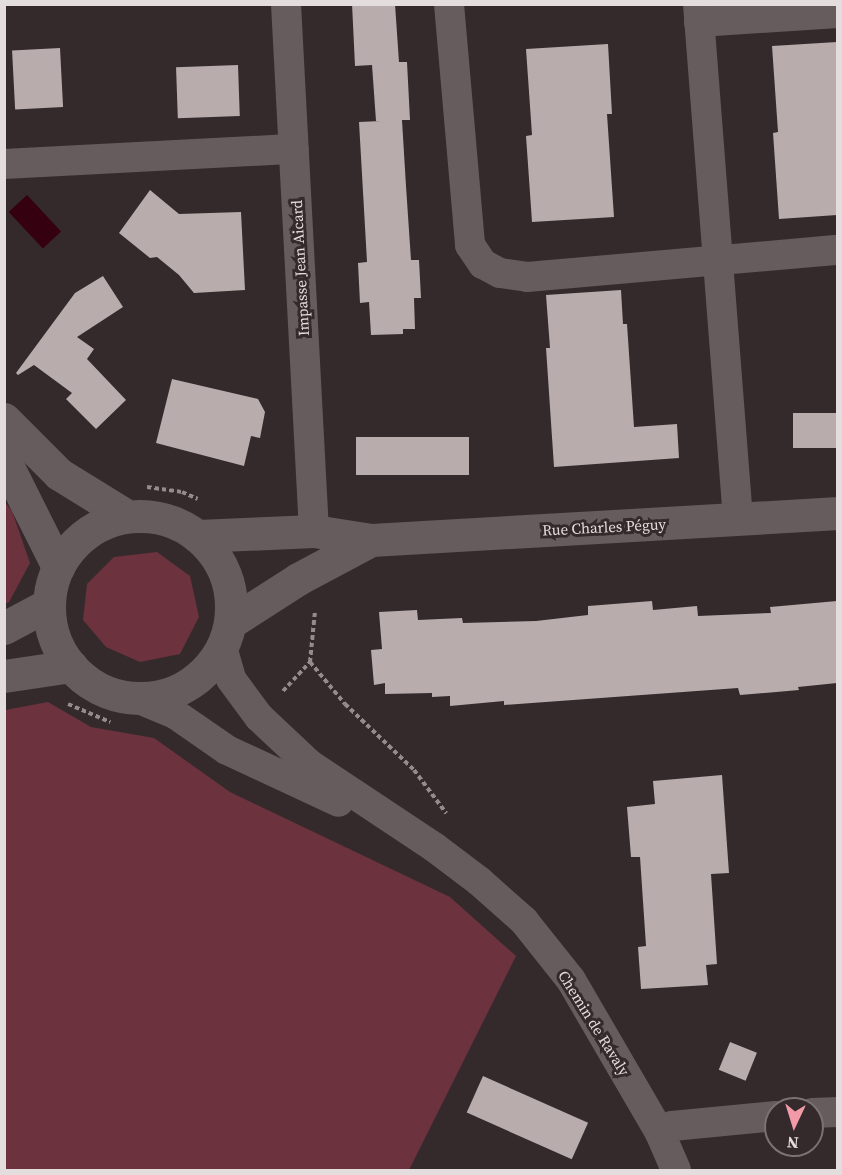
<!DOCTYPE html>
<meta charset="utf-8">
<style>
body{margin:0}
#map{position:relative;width:842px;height:1175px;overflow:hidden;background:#342a2b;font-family:"Source Serif 4",serif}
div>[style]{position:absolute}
.green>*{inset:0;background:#6c323e}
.water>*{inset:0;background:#350010;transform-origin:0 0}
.building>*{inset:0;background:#b8acad;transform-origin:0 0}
.path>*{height:4px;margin-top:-2px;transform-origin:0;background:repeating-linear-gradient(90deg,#948b8c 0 4.5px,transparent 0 7.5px)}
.minor>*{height:30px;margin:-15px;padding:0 15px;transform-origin:15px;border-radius:15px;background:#665b5d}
.tertiary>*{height:33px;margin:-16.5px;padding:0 16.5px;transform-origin:16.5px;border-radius:16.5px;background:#665b5d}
.secondary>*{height:33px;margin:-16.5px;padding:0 16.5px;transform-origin:16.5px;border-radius:16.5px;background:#665b5d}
.secondary>.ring{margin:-16.5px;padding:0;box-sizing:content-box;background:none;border:33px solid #665b5d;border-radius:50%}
span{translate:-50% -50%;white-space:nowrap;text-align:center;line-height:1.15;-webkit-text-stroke:6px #342a2b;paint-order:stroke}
.street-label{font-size:15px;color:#e4ddde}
.frame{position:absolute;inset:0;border:6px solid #e4ddde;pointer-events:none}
.north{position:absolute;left:764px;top:1097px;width:60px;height:60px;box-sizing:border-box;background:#342a2b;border:2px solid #7a7273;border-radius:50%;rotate:184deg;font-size:16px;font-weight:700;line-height:24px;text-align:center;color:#e4ddde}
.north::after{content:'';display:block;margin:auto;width:21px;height:27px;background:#f39aa9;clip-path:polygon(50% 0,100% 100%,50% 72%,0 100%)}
</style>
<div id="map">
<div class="green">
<div style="clip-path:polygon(4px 501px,12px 511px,30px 563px,9px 602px,5px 604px)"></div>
<div style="clip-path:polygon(157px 552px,190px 576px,199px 617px,180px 654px,140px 662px,106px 647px,83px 620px,87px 584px,114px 557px)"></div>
<div style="clip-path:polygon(48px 702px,91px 727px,154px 738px,230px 792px,450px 897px,516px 956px,409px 1170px,5px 1170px,5px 710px)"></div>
</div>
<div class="water">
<div style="left:27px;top:195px;width:50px;height:25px;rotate:47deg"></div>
</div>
<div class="building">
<div style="clip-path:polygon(352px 4px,395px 4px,399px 62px,407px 62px,410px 120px,402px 120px,406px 186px,411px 260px,419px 260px,421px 298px,414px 298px,415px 329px,403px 329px,403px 334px,371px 335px,369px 302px,360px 303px,358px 263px,367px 262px,359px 122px,381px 121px,376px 121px,372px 65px,355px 66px)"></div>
<div style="clip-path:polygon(837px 42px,837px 215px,779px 219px,773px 133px,778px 132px,772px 46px)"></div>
<div style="clip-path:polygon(608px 44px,612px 114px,607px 114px,614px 217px,532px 222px,526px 136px,532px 135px,526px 49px)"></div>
<div style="left:60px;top:48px;width:59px;height:48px;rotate:87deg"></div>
<div style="left:238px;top:65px;width:51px;height:62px;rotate:88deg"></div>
<div style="clip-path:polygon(150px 190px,179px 214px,241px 212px,245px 290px,194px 293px,179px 275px,157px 257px,150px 258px,119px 233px)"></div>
<div style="clip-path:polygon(103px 276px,123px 307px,77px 337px,94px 349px,87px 359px,126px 400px,96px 429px,66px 399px,72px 393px,34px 365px,18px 375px,16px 373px,75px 293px)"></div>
<div style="clip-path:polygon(621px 290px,623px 324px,627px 324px,634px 427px,677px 424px,679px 458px,554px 467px,546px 348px,550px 348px,546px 295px)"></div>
<div style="clip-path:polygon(172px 379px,258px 399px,265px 412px,260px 438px,251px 436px,244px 466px,156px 443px)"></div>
<div style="left:837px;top:413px;width:35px;height:44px;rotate:90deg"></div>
<div style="left:469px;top:437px;width:38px;height:113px;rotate:90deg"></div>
<div style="clip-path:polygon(652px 601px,653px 610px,697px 606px,698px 616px,771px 613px,770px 607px,837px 601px,837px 683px,798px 687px,799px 690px,740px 695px,738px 688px,504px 705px,504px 701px,450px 706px,450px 696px,432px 697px,432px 693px,385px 694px,385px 683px,374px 685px,371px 650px,382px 649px,379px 612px,417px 610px,418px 620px,462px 618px,463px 623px,536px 621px,588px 615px,588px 606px)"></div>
<div style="clip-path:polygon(722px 775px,729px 873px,711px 874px,717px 964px,706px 965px,708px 985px,641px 989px,638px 947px,646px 946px,640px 857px,631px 857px,627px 807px,655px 804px,653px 781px)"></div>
<div style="left:730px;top:1042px;width:29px;height:30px;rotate:22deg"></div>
<div style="left:483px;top:1076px;width:115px;height:40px;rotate:24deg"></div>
</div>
<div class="path">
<div style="left:147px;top:487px;width:35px;rotate:8deg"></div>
<div style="left:182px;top:492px;width:17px;rotate:24deg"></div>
<div style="left:310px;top:662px;width:55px;rotate:50.2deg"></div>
<div style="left:345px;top:704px;width:95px;rotate:43.7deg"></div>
<div style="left:414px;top:770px;width:54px;rotate:53.3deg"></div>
<div style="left:283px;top:691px;width:40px;rotate:-47deg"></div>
<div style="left:310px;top:662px;width:51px;rotate:-84.4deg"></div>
<div style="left:68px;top:704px;width:46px;rotate:23.2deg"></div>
</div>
<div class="minor">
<div style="left:286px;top:4px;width:528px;rotate:86.96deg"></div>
<div style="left:449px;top:4px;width:242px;rotate:85deg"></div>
<div style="left:470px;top:245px;width:23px;rotate:56deg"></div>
<div style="left:483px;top:264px;width:19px;rotate:28deg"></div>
<div style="left:500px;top:273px;width:27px;rotate:8deg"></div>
<div style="left:527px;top:277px;width:312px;rotate:-5deg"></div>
<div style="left:698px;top:4px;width:517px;rotate:85.56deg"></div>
<div style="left:699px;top:22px;width:139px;rotate:-3.7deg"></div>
<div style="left:4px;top:164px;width:290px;rotate:-3deg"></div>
<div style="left:222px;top:647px;width:33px;rotate:74deg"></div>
<div style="left:231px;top:679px;width:47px;rotate:53.6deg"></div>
<div style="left:259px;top:717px;width:69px;rotate:43.2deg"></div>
<div style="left:309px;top:764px;width:150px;rotate:33.6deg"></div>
<div style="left:434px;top:847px;width:56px;rotate:37.1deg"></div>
<div style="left:479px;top:881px;width:60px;rotate:41.6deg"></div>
<div style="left:524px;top:921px;width:75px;rotate:51.5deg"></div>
<div style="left:571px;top:980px;width:177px;rotate:59.8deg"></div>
<div style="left:660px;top:1133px;width:40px;rotate:66.6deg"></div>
<div style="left:134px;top:697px;width:44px;rotate:22.5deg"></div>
<div style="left:175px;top:714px;width:63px;rotate:34.7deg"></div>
<div style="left:227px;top:750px;width:123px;rotate:24.9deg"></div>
<div style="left:812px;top:1113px;width:26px;rotate:-2deg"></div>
<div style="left:660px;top:1133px;width:14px;rotate:-30deg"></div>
<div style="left:672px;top:1126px;width:104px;rotate:-5.5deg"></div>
</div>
<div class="tertiary">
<div style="left:4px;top:419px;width:78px;rotate:45deg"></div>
<div style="left:59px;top:474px;width:80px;rotate:31.7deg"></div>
<div style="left:4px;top:459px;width:121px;rotate:63.4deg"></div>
</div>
<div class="secondary">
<div class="ring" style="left:49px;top:516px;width:149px;height:149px"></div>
<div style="left:197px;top:536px;width:117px;rotate:-2.4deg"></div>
<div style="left:314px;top:531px;width:58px;rotate:9deg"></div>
<div style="left:371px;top:540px;width:468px;rotate:-3.3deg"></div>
<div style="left:231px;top:622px;width:80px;rotate:-32.7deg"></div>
<div style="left:298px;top:579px;width:83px;rotate:-28.1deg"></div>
<div style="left:4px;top:628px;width:51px;rotate:-28.1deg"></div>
<div style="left:4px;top:676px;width:68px;rotate:-8.5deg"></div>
</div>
<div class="street-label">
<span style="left:300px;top:268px;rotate:-93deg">Impasse Jean Aicard</span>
<span style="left:604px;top:527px;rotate:-3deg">Rue Charles Péguy</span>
<span style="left:594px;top:1023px;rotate:58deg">Chemin de Ravaly</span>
</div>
<div class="frame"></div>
<div class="north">N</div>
</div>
